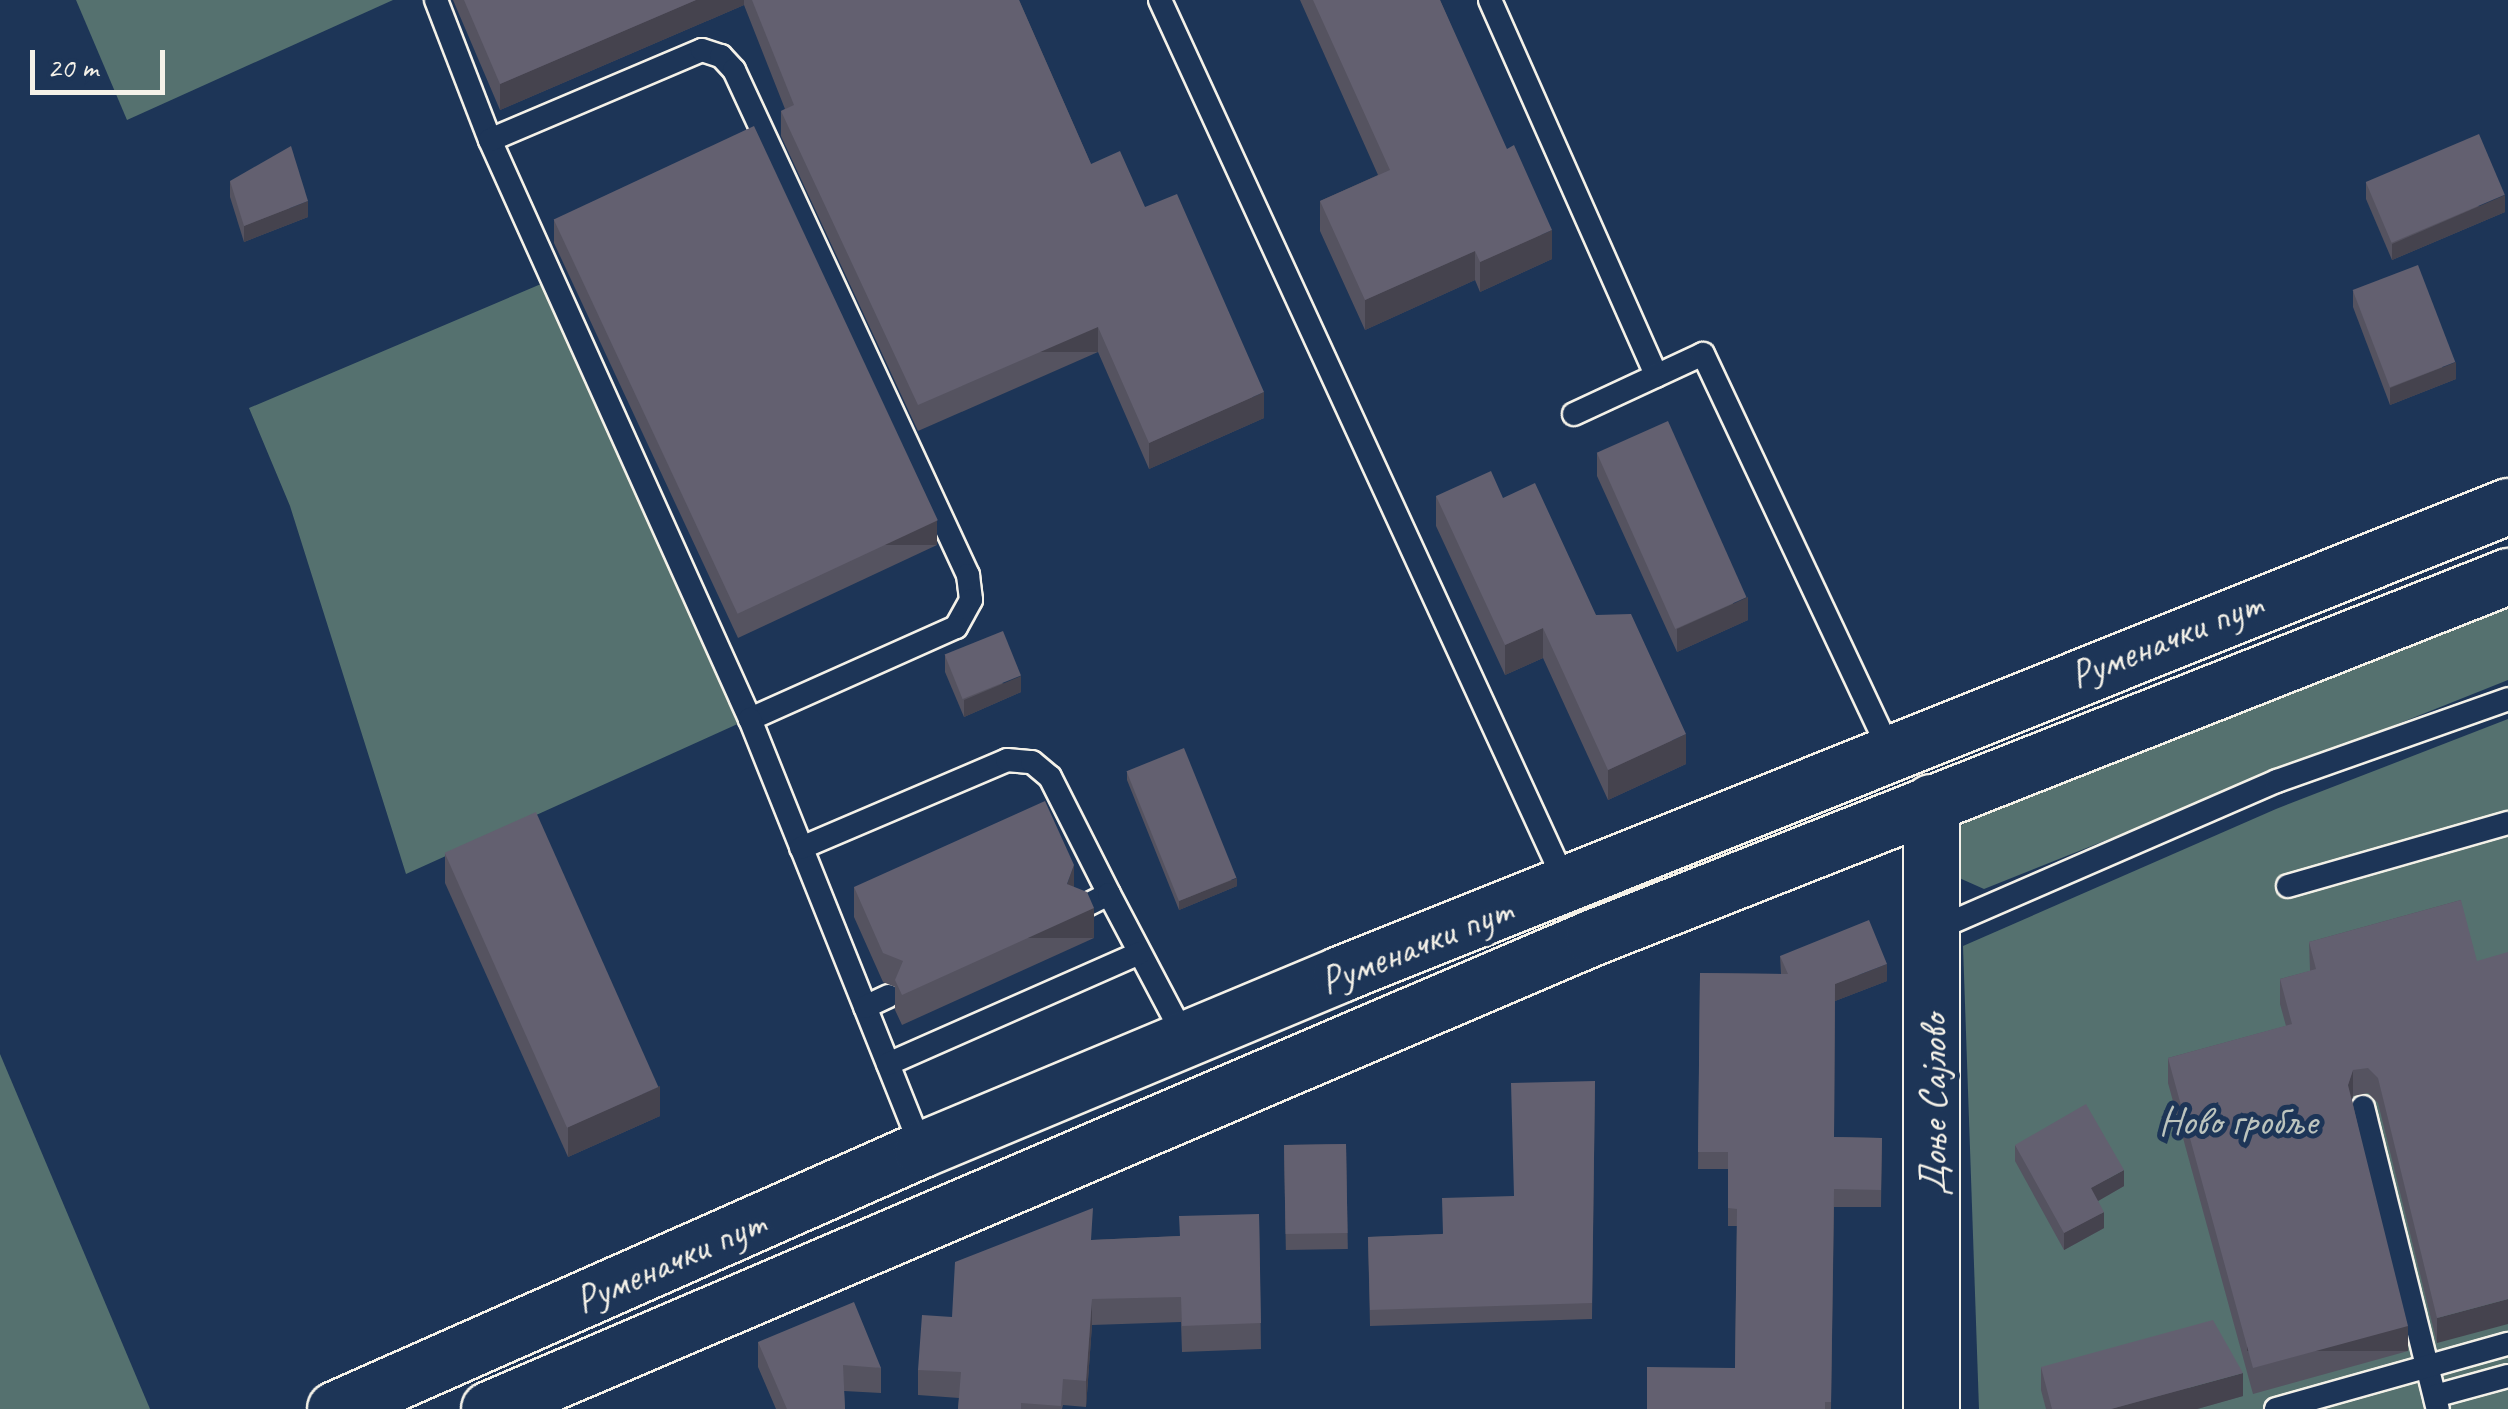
<!DOCTYPE html>
<meta charset="utf-8">
<style>
body{margin:0}
#map{position:relative;width:2508px;height:1409px;overflow:hidden;background:#1d3557;font-family:Caveat,sans-serif}
div>[style]{position:absolute}
.green>*{inset:0;background:#55716f}
.roads{filter:drop-shadow(2px 0 #f4f1e8) drop-shadow(-2px 0 #f4f1e8) drop-shadow(0 2px #f4f1e8) drop-shadow(0 -2px #f4f1e8)}
.service>*{height:22px;margin:-11px;padding:0 11px;transform-origin:11px;border-radius:11px;background:#1d3557}
.tertiary>*{height:55px;margin:-27.5px;padding:0 27.5px;transform-origin:27.5px;border-radius:27.5px;background:#1d3557}
.secondary>*{height:55px;margin:-27.5px;padding:0 27.5px;transform-origin:27.5px;border-radius:27.5px;background:#1d3557}
.wall>*{inset:0;background:#555360;transform-origin:0 0}
.shaded-wall>*{inset:0;background:#45434e;transform-origin:0 0}
.building>*{inset:0;background:#636070;transform-origin:0 0}
span{translate:-50% -50%;white-space:nowrap;text-align:center;line-height:1.15;-webkit-text-stroke:10px #1d3557;paint-order:stroke}
.street-label{font-size:40px;color:#f4f1e8}
.park-label{font-size:40px;color:#bcc4be}
.scale{position:absolute;left:30px;top:50px;width:135px;height:45px;box-sizing:border-box;border:5px solid #f4f1e8;border-top:0;padding-left:12px;font-size:30px;line-height:35px;white-space:nowrap;color:#f4f1e8;-webkit-text-stroke:8px #1d3557;paint-order:stroke}
</style>
<div id="map">
<div class="green">
<div style="clip-path:polygon(76px 0,393px 0,127px 120px)"></div>
<div style="clip-path:polygon(541px 284px,742px 722px,406px 874px,290px 506px,249px 408px)"></div>
<div style="clip-path:polygon(2508px 601px,2508px 680px,1984px 889px,1957px 877px,1955px 831px,1969px 819px,2253px 699px)"></div>
<div style="clip-path:polygon(2508px 719px,2508px 1409px,1979px 1409px,1963px 946px,2276px 809px)"></div>
<div style="clip-path:polygon(0 1054px,150px 1409px,0 1409px)"></div>
</div>
<div class="roads">
<div class="service">
<div style="left:436px;top:0;width:150px;rotate:68.9deg"></div>
<div style="left:490px;top:140px;width:635px;rotate:65.82deg"></div>
<div style="left:1160px;top:0;width:975px;rotate:65.33deg"></div>
<div style="left:1490px;top:0;width:411px;rotate:66.1deg"></div>
<div style="left:490px;top:140px;width:230px;rotate:-23deg"></div>
<div style="left:702px;top:50px;width:20px;rotate:18deg"></div>
<div style="left:721px;top:56px;width:19px;rotate:47deg"></div>
<div style="left:734px;top:70px;width:557px;rotate:65.14deg"></div>
<div style="left:968px;top:575px;width:25px;rotate:83deg"></div>
<div style="left:971px;top:600px;width:31px;rotate:119deg"></div>
<div style="left:956px;top:627px;width:226px;rotate:155.9deg"></div>
<div style="left:750px;top:719px;width:463px;rotate:68.2deg"></div>
<div style="left:1574px;top:414px;width:142px;rotate:-24.9deg"></div>
<div style="left:1703px;top:354px;width:439px;rotate:64.8deg"></div>
<div style="left:801px;top:848px;width:224px;rotate:-23.1deg"></div>
<div style="left:1007px;top:760px;width:25px;rotate:5deg"></div>
<div style="left:1032px;top:762px;width:23px;rotate:40deg"></div>
<div style="left:1050px;top:777px;width:131px;rotate:63.2deg"></div>
<div style="left:2288px;top:886px;width:229px;rotate:-16deg"></div>
<div style="left:1081px;top:908px;width:31px;rotate:-27deg"></div>
<div style="left:1109px;top:894px;width:165px;rotate:62.2deg"></div>
<div style="left:1934px;top:930px;width:374px;rotate:-23.5deg"></div>
<div style="left:2277px;top:781px;width:245px;rotate:-19.5deg"></div>
<div style="left:865px;top:1007px;width:26px;rotate:-25deg"></div>
<div style="left:888px;top:1064px;width:275px;rotate:-23.8deg"></div>
<div style="left:2363px;top:1107px;width:311px;rotate:76.1deg"></div>
<div style="left:2435px;top:1396px;width:76px;rotate:-15.3deg"></div>
<div style="left:2276px;top:1409px;width:241px;rotate:-15.7deg"></div>
</div>
<div class="tertiary">
<div style="left:1931px;top:802px;width:607px;rotate:90deg"></div>
</div>
<div class="secondary">
<div style="left:335px;top:1409px;width:642px;rotate:-23.89deg"></div>
<div style="left:922px;top:1149px;width:453px;rotate:-22.7deg"></div>
<div style="left:1340px;top:974px;width:1258px;rotate:-21.84deg"></div>
<div style="left:489px;top:1409px;width:1201px;rotate:-23.15deg"></div>
<div style="left:1593px;top:937px;width:984px;rotate:-21.53deg"></div>
</div>
</div>
<div class="wall">
<div style="clip-path:polygon(453px 0,1019px 0,1091px 164px,1145px 207px,1264px 418px,1149px 469px,1098px 352px,918px 431px,781px 136px,781px 111px,785px 109px,744px 5px,500px 110px)"></div>
<div style="clip-path:polygon(1300px 0,1440px 0,1552px 259px,1480px 292px,1475px 280px,1365px 330px,1320px 231px,1320px 201px,1378px 175px)"></div>
<div style="clip-path:polygon(230px 181px,308px 217px,244px 242px,230px 197px)"></div>
<div style="clip-path:polygon(2366px 182px,2505px 212px,2392px 260px,2366px 199px)"></div>
<div style="clip-path:polygon(554px 219px,937px 545px,738px 638px,554px 243px)"></div>
<div style="clip-path:polygon(2353px 291px,2456px 379px,2390px 405px,2353px 307px)"></div>
<div style="clip-path:polygon(1597px 453px,1748px 620px,1677px 652px,1597px 476px)"></div>
<div style="clip-path:polygon(1436px 496px,1503px 498px,1596px 615px,1686px 764px,1608px 800px,1543px 658px,1505px 675px,1436px 526px)"></div>
<div style="clip-path:polygon(945px 656px,1021px 692px,964px 717px,945px 672px)"></div>
<div style="clip-path:polygon(1127px 772px,1237px 886px,1179px 910px,1127px 780px)"></div>
<div style="clip-path:polygon(445px 853px,660px 1116px,568px 1157px,445px 883px)"></div>
<div style="clip-path:polygon(854px 887px,1074px 887px,1094px 938px,902px 1025px,895px 1010px,895px 987px,883px 982px,854px 917px)"></div>
<div style="clip-path:polygon(2461px 900px,2437px 1343px,2378px 1103px,2368px 1093px,2353px 1096px,2352px 1100px,2408px 1351px,2253px 1394px,2168px 1083px,2168px 1058px,2286px 1026px,2280px 1004px,2280px 979px,2310px 971px,2309px 942px)"></div>
<div style="clip-path:polygon(1780px 956px,1887px 981px,1835px 1001px,1834px 1137px,1882px 1138px,1881px 1207px,1834px 1207px,1831px 1409px,1647px 1409px,1735px 1368px,1737px 1226px,1728px 1226px,1728px 1169px,1698px 1169px,1700px 973px,1781px 974px)"></div>
<div style="clip-path:polygon(1595px 1081px,1592px 1319px,1370px 1326px,1368px 1237px,1442px 1234px,1514px 1196px)"></div>
<div style="left:1346px;top:1144px;width:105px;height:62px;rotate:89deg"></div>
<div style="clip-path:polygon(2015px 1145px,2124px 1186px,2098px 1201px,2104px 1228px,2064px 1250px,2015px 1161px)"></div>
<div style="clip-path:polygon(1259px 1214px,1261px 1349px,1182px 1352px,1181px 1322px,1092px 1325px,1086px 1407px,1063px 1405px,1062px 1409px,958px 1409px,959px 1398px,918px 1395px,918px 1370px,952px 1317px,1092px 1240px,1179px 1236px)"></div>
<div style="clip-path:polygon(758px 1342px,881px 1368px,881px 1393px,844px 1391px,845px 1409px,776px 1409px,758px 1367px)"></div>
<div style="clip-path:polygon(2041px 1367px,2243px 1396px,2197px 1409px,2046px 1409px,2041px 1390px)"></div>
</div>
<div class="shaded-wall">
<div style="clip-path:polygon(696px 0,744px 0,744px 5px,500px 110px,500px 84px)"></div>
<div style="clip-path:polygon(2505px 195px,2505px 212px,2392px 260px,2392px 244px)"></div>
<div style="clip-path:polygon(308px 201px,308px 217px,244px 242px,244px 226px)"></div>
<div style="clip-path:polygon(1552px 230px,1552px 259px,1480px 292px,1480px 262px)"></div>
<div style="clip-path:polygon(1475px 251px,1475px 280px,1365px 330px,1365px 300px)"></div>
<div style="left:1098px;top:327px;width:25px;height:196px;rotate:90deg"></div>
<div style="clip-path:polygon(2456px 362px,2456px 379px,2390px 405px,2390px 388px)"></div>
<div style="clip-path:polygon(1264px 392px,1264px 418px,1149px 469px,1149px 443px)"></div>
<div style="left:937px;top:521px;width:24px;height:220px;rotate:90deg"></div>
<div style="clip-path:polygon(1748px 597px,1748px 620px,1677px 652px,1677px 629px)"></div>
<div style="clip-path:polygon(1543px 628px,1543px 658px,1505px 675px,1505px 645px)"></div>
<div style="clip-path:polygon(1021px 676px,1021px 692px,964px 717px,964px 700px)"></div>
<div style="clip-path:polygon(1686px 734px,1686px 764px,1608px 800px,1608px 770px)"></div>
<div style="clip-path:polygon(1074px 865px,1074px 894px,1067px 884px)"></div>
<div style="clip-path:polygon(1237px 878px,1237px 886px,1179px 910px,1179px 901px)"></div>
<div style="left:1094px;top:908px;width:30px;height:211px;rotate:90deg"></div>
<div style="clip-path:polygon(1887px 964px,1887px 981px,1835px 1001px,1835px 984px)"></div>
<div style="clip-path:polygon(2353px 1070px,2353px 1096px,2348px 1111px,2348px 1085px)"></div>
<div style="clip-path:polygon(660px 1086px,660px 1116px,568px 1157px,568px 1127px)"></div>
<div style="clip-path:polygon(2124px 1170px,2124px 1186px,2091px 1205px,2091px 1188px)"></div>
<div style="clip-path:polygon(2104px 1212px,2104px 1228px,2064px 1250px,2064px 1233px)"></div>
<div style="clip-path:polygon(1092px 1299px,1092px 1325px,1086px 1407px,1086px 1381px)"></div>
<div style="clip-path:polygon(2508px 1299px,2508px 1324px,2437px 1343px,2437px 1318px)"></div>
<div style="left:2408px;top:1326px;width:25px;height:161px;rotate:90deg"></div>
<div style="clip-path:polygon(2243px 1373px,2243px 1396px,2197px 1409px,2111px 1409px)"></div>
</div>
<div class="building">
<div style="clip-path:polygon(464px 0,696px 0,500px 84px)"></div>
<div style="clip-path:polygon(752px 0,1019px 0,1091px 164px,1120px 151px,1145px 207px,1177px 194px,1264px 392px,1149px 443px,1098px 327px,918px 405px,781px 111px,794px 105px)"></div>
<div style="clip-path:polygon(1313px 0,1440px 0,1507px 149px,1514px 145px,1552px 230px,1480px 262px,1475px 251px,1365px 300px,1320px 201px,1390px 170px)"></div>
<div style="left:754px;top:126px;width:435px;height:221px;rotate:65deg"></div>
<div style="left:2479px;top:134px;width:66px;height:123px;rotate:67deg"></div>
<div style="clip-path:polygon(291px 146px,308px 201px,244px 226px,230px 181px)"></div>
<div style="left:2418px;top:265px;width:104px;height:70px;rotate:69deg"></div>
<div style="left:1668px;top:421px;width:193px;height:78px;rotate:66deg"></div>
<div style="clip-path:polygon(1491px 471px,1503px 498px,1535px 483px,1596px 615px,1631px 614px,1686px 734px,1608px 770px,1543px 628px,1505px 645px,1436px 496px)"></div>
<div style="left:1003px;top:631px;width:48px;height:63px;rotate:68deg"></div>
<div style="left:1184px;top:748px;width:140px;height:62px;rotate:68deg"></div>
<div style="clip-path:polygon(1045px 801px,1074px 865px,1067px 884px,1087px 892px,1094px 908px,902px 995px,895px 980px,903px 961px,883px 953px,854px 887px)"></div>
<div style="left:536px;top:812px;width:301px;height:100px;rotate:66deg"></div>
<div style="clip-path:polygon(2461px 900px,2477px 961px,2508px 952px,2508px 1299px,2437px 1318px,2378px 1078px,2368px 1068px,2353px 1070px,2348px 1085px,2408px 1326px,2253px 1368px,2168px 1058px,2292px 1024px,2280px 979px,2316px 969px,2309px 942px)"></div>
<div style="clip-path:polygon(1869px 920px,1887px 964px,1835px 984px,1834px 1137px,1882px 1138px,1881px 1190px,1834px 1189px,1831px 1402px,1825px 1402px,1825px 1409px,1647px 1409px,1647px 1367px,1735px 1368px,1737px 1209px,1728px 1208px,1728px 1152px,1698px 1152px,1700px 973px,1788px 974px,1780px 956px)"></div>
<div style="clip-path:polygon(1595px 1081px,1592px 1303px,1370px 1310px,1368px 1237px,1443px 1234px,1442px 1198px,1514px 1196px,1511px 1083px)"></div>
<div style="clip-path:polygon(2086px 1104px,2124px 1170px,2091px 1188px,2104px 1212px,2064px 1233px,2015px 1145px)"></div>
<div style="left:1346px;top:1144px;width:89px;height:62px;rotate:89deg"></div>
<div style="clip-path:polygon(1093px 1208px,1091px 1240px,1180px 1236px,1179px 1216px,1259px 1214px,1261px 1323px,1182px 1326px,1181px 1297px,1092px 1299px,1086px 1381px,1063px 1379px,1061px 1406px,1021px 1403px,1021px 1409px,958px 1409px,961px 1372px,918px 1370px,922px 1315px,952px 1317px,955px 1262px)"></div>
<div style="clip-path:polygon(854px 1302px,881px 1368px,843px 1365px,845px 1409px,787px 1409px,758px 1342px)"></div>
<div style="clip-path:polygon(2213px 1320px,2243px 1373px,2111px 1409px,2052px 1409px,2041px 1367px)"></div>
</div>
<div class="street-label">
<span style="left:2166px;top:639px;rotate:-22deg">Руменачки пут</span>
<span style="left:1416px;top:945px;rotate:-22deg">Руменачки пут</span>
<span style="left:1933px;top:1105px;rotate:-90deg">Доње Сајлово</span>
<span style="left:670px;top:1261px;rotate:-24deg">Руменачки пут</span>
</div>
<div class="park-label">
<span style="left:2238px;top:1121px">Ново гробље</span>
</div>
<div class="scale">20 m</div>
</div>
